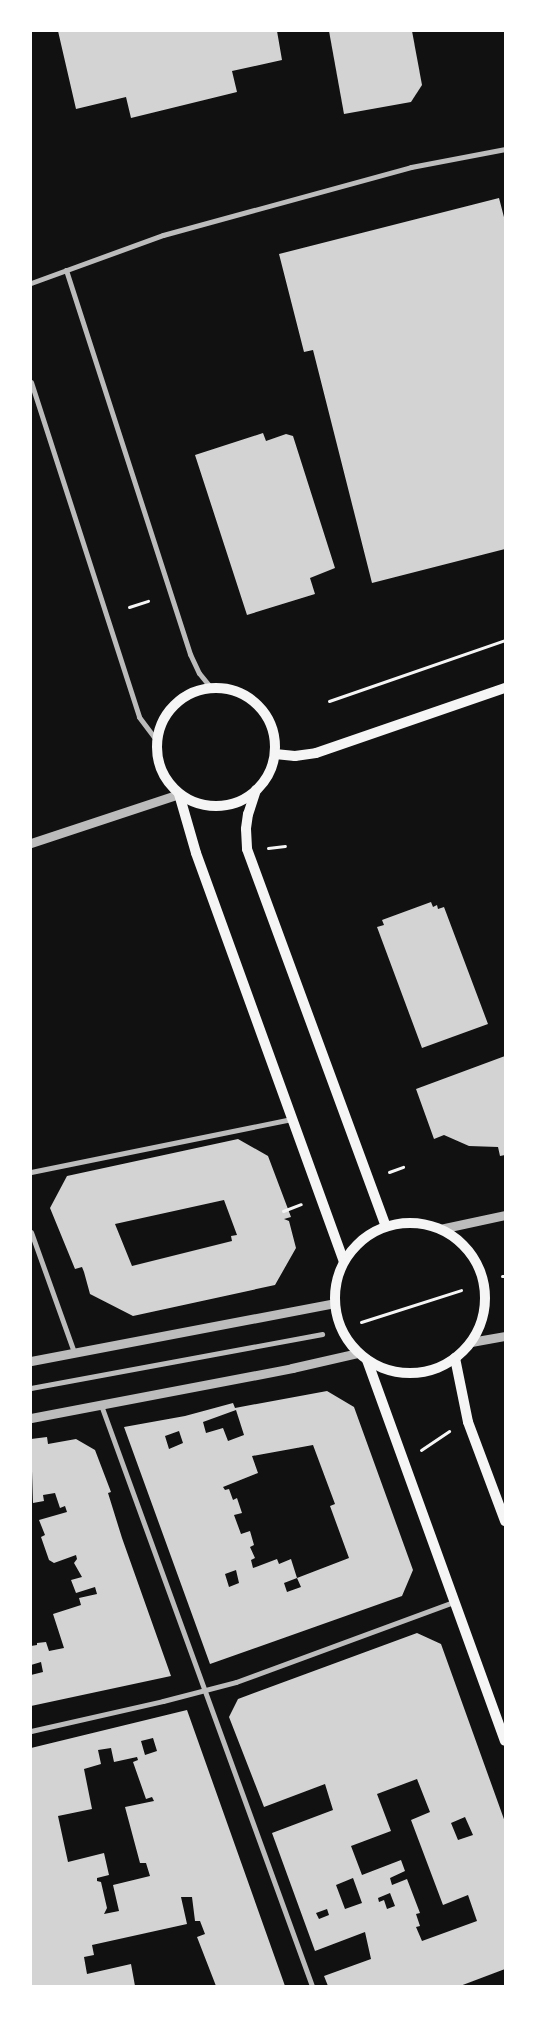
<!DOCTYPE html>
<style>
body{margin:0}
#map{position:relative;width:536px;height:2017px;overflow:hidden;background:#111;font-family:"Fira Sans",sans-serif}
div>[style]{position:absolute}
.building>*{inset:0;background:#d3d3d3}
.path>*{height:3px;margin:-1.5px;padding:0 1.5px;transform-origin:1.5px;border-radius:1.5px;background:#f5f5f5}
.pedestrian>*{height:4.5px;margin:-2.25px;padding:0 2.25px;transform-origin:2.25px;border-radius:2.25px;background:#bcbcbc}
.minor>*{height:5px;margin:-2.5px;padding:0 2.5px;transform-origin:2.5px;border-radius:2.5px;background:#bcbcbc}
.tertiary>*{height:9px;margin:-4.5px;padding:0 4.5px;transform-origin:4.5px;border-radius:4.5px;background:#bcbcbc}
.secondary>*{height:10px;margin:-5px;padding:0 5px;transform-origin:5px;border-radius:5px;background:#f5f5f5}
.secondary>.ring{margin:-5px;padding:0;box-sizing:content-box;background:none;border:10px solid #f5f5f5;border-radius:50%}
span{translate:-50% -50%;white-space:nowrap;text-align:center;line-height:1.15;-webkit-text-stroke:4px #fff;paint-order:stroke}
.frame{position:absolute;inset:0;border:32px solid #fff;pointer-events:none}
</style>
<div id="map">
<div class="building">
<div style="clip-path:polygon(58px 31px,277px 31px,282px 60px,232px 71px,237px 92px,131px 118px,126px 97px,76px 109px)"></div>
<div style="clip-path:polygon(329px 31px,412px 31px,422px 85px,411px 102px,344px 114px)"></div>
<div style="clip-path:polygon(499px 198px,505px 221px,505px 549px,372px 583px,313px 350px,304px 352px,279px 254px)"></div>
<div style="clip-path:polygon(263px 433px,266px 441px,286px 434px,293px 436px,335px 568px,310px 578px,315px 594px,247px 615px,195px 455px)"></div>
<div style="clip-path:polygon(431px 902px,433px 907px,437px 905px,438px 909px,444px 907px,488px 1024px,422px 1048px,377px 927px,384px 925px,382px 920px)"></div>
<div style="clip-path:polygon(505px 1056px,505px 1155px,500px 1156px,498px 1147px,469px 1146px,444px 1135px,434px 1139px,416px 1089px)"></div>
<div style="clip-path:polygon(evenodd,238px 1139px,268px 1156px,291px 1217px,284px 1219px,289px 1221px,296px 1248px,275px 1285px,133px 1316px,90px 1294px,84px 1272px,82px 1267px,75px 1269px,50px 1208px,67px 1176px,238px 1139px,224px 1200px,237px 1235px,231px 1236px,232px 1241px,132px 1266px,115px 1224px,224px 1200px)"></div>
<div style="clip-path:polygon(evenodd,327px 1391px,354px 1407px,413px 1570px,402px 1596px,210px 1664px,124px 1427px,185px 1416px,233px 1403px,235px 1408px,327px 1391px,236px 1410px,244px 1435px,228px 1441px,223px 1428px,206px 1433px,203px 1422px,236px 1410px,327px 1391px,179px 1431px,183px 1443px,169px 1449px,165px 1436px,179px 1431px,327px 1391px,313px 1445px,335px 1504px,330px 1506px,349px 1558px,297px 1578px,301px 1587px,287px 1592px,284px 1583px,297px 1578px,291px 1559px,279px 1564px,277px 1559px,253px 1568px,251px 1560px,255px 1558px,250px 1547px,254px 1545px,250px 1531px,241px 1534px,234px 1515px,242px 1513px,237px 1498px,233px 1500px,229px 1489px,225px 1490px,223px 1487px,258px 1473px,252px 1456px,313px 1445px,327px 1391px,236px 1570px,239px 1583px,229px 1587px,225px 1574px,236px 1570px)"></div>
<div style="clip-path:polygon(47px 1437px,48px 1444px,76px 1439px,95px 1450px,111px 1492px,108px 1493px,122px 1538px,171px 1676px,31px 1706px,31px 1675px,43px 1672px,41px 1662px,31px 1665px,31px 1646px,37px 1645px,37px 1643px,46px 1642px,49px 1651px,64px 1648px,53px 1614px,81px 1605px,79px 1598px,97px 1594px,95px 1587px,76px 1593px,71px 1580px,82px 1577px,74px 1563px,77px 1559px,76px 1555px,54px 1563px,49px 1560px,41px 1537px,45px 1535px,39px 1520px,67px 1512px,65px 1506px,60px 1508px,55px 1493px,43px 1495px,44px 1501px,33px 1503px,31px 1439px)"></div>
<div style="clip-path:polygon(evenodd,417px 1633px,441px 1644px,505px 1822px,505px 1969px,460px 1986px,328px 1986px,324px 1976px,371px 1959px,365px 1932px,315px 1951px,272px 1833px,333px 1810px,325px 1784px,264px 1807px,229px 1717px,238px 1699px,417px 1633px,417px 1779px,430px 1812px,411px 1820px,443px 1905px,468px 1895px,477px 1921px,422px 1941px,416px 1927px,420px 1926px,416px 1914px,420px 1913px,407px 1879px,392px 1885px,390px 1878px,405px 1871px,401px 1860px,362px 1875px,351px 1846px,391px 1831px,377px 1794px,417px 1779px,417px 1633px,465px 1817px,473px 1835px,458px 1840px,451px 1823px,465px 1817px,417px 1633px,353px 1878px,362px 1903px,345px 1909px,336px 1885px,353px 1878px,417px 1633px,390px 1893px,395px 1906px,387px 1909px,384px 1900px,379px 1902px,378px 1898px,390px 1893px,417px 1633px,327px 1909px,329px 1915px,319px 1919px,316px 1913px,327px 1909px)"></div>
<div style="clip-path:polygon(evenodd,187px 1710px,285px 1986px,216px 1986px,197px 1937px,205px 1934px,200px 1921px,195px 1921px,192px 1897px,181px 1897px,187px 1924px,92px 1945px,94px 1955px,84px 1957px,87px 1974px,131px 1964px,135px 1986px,31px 1986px,31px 1748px,187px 1710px,153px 1738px,157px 1751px,145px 1755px,141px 1741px,153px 1738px,187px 1710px,111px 1748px,114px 1762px,137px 1757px,138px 1760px,133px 1762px,146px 1799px,152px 1797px,154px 1801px,125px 1807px,140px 1863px,146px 1863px,150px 1876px,113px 1885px,119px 1911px,104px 1914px,107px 1908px,101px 1882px,97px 1881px,97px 1878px,109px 1875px,104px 1853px,68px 1862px,58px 1816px,92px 1809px,84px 1769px,101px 1764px,98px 1750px,111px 1748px)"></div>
</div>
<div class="path">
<div style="left:129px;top:607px;width:20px;rotate:-18deg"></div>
<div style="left:329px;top:701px;width:186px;rotate:-19.1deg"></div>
<div style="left:268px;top:848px;width:17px;rotate:-7deg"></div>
<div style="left:389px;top:1172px;width:15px;rotate:-20deg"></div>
<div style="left:283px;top:1211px;width:19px;rotate:-21deg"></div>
<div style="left:502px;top:1276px;width:3px"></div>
<div style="left:361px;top:1322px;width:105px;rotate:-17.7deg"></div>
<div style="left:421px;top:1450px;width:34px;rotate:-34deg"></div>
</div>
<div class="pedestrian">
<div style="left:31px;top:1388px;width:296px;rotate:-10.5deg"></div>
</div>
<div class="minor">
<div style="left:66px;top:270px;width:404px;rotate:72.1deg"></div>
<div style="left:190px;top:654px;width:21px;rotate:65deg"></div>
<div style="left:199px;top:673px;width:21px;rotate:51deg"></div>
<div style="left:31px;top:283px;width:140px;rotate:-20deg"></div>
<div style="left:163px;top:235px;width:257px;rotate:-15.3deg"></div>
<div style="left:411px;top:167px;width:96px;rotate:-10.8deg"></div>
<div style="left:31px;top:382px;width:352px;rotate:72.1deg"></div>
<div style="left:139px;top:717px;width:30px;rotate:53deg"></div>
<div style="left:31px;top:1172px;width:266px;rotate:-11.5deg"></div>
<div style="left:31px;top:1232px;width:127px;rotate:70.3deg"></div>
<div style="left:101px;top:1405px;width:618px;rotate:70.04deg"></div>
<div style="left:31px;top:1731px;width:135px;rotate:-12.8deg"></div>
<div style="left:163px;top:1701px;width:75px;rotate:-14.6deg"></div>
<div style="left:236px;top:1682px;width:232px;rotate:-20.2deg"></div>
</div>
<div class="tertiary">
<div style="left:31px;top:843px;width:156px;rotate:-18.3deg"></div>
<div style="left:440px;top:1229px;width:66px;rotate:-12.2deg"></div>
<div style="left:471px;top:1342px;width:35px;rotate:-10deg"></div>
<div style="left:31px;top:1361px;width:309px;rotate:-10.8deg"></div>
<div style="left:31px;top:1418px;width:266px;rotate:-10.8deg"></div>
<div style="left:292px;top:1368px;width:68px;rotate:-12.8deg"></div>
</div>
<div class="secondary">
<div class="ring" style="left:157px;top:688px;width:108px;height:108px"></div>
<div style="left:275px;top:754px;width:20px;rotate:6deg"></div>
<div style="left:295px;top:756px;width:21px;rotate:-8deg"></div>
<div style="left:316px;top:753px;width:200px;rotate:-19deg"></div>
<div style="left:256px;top:790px;width:25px;rotate:108deg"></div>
<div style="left:248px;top:814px;width:15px;rotate:98deg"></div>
<div style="left:246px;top:829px;width:20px;rotate:87deg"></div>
<div style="left:247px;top:849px;width:402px;rotate:69.8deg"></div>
<div style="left:179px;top:794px;width:61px;rotate:73.9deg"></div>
<div style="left:196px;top:853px;width:434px;rotate:70.1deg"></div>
<div class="ring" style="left:335px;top:1223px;width:140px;height:140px"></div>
<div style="left:455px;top:1358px;width:65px;rotate:78.5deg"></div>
<div style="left:468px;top:1422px;width:106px;rotate:69.5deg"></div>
<div style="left:367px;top:1360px;width:405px;rotate:70.1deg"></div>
</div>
<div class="frame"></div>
</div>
